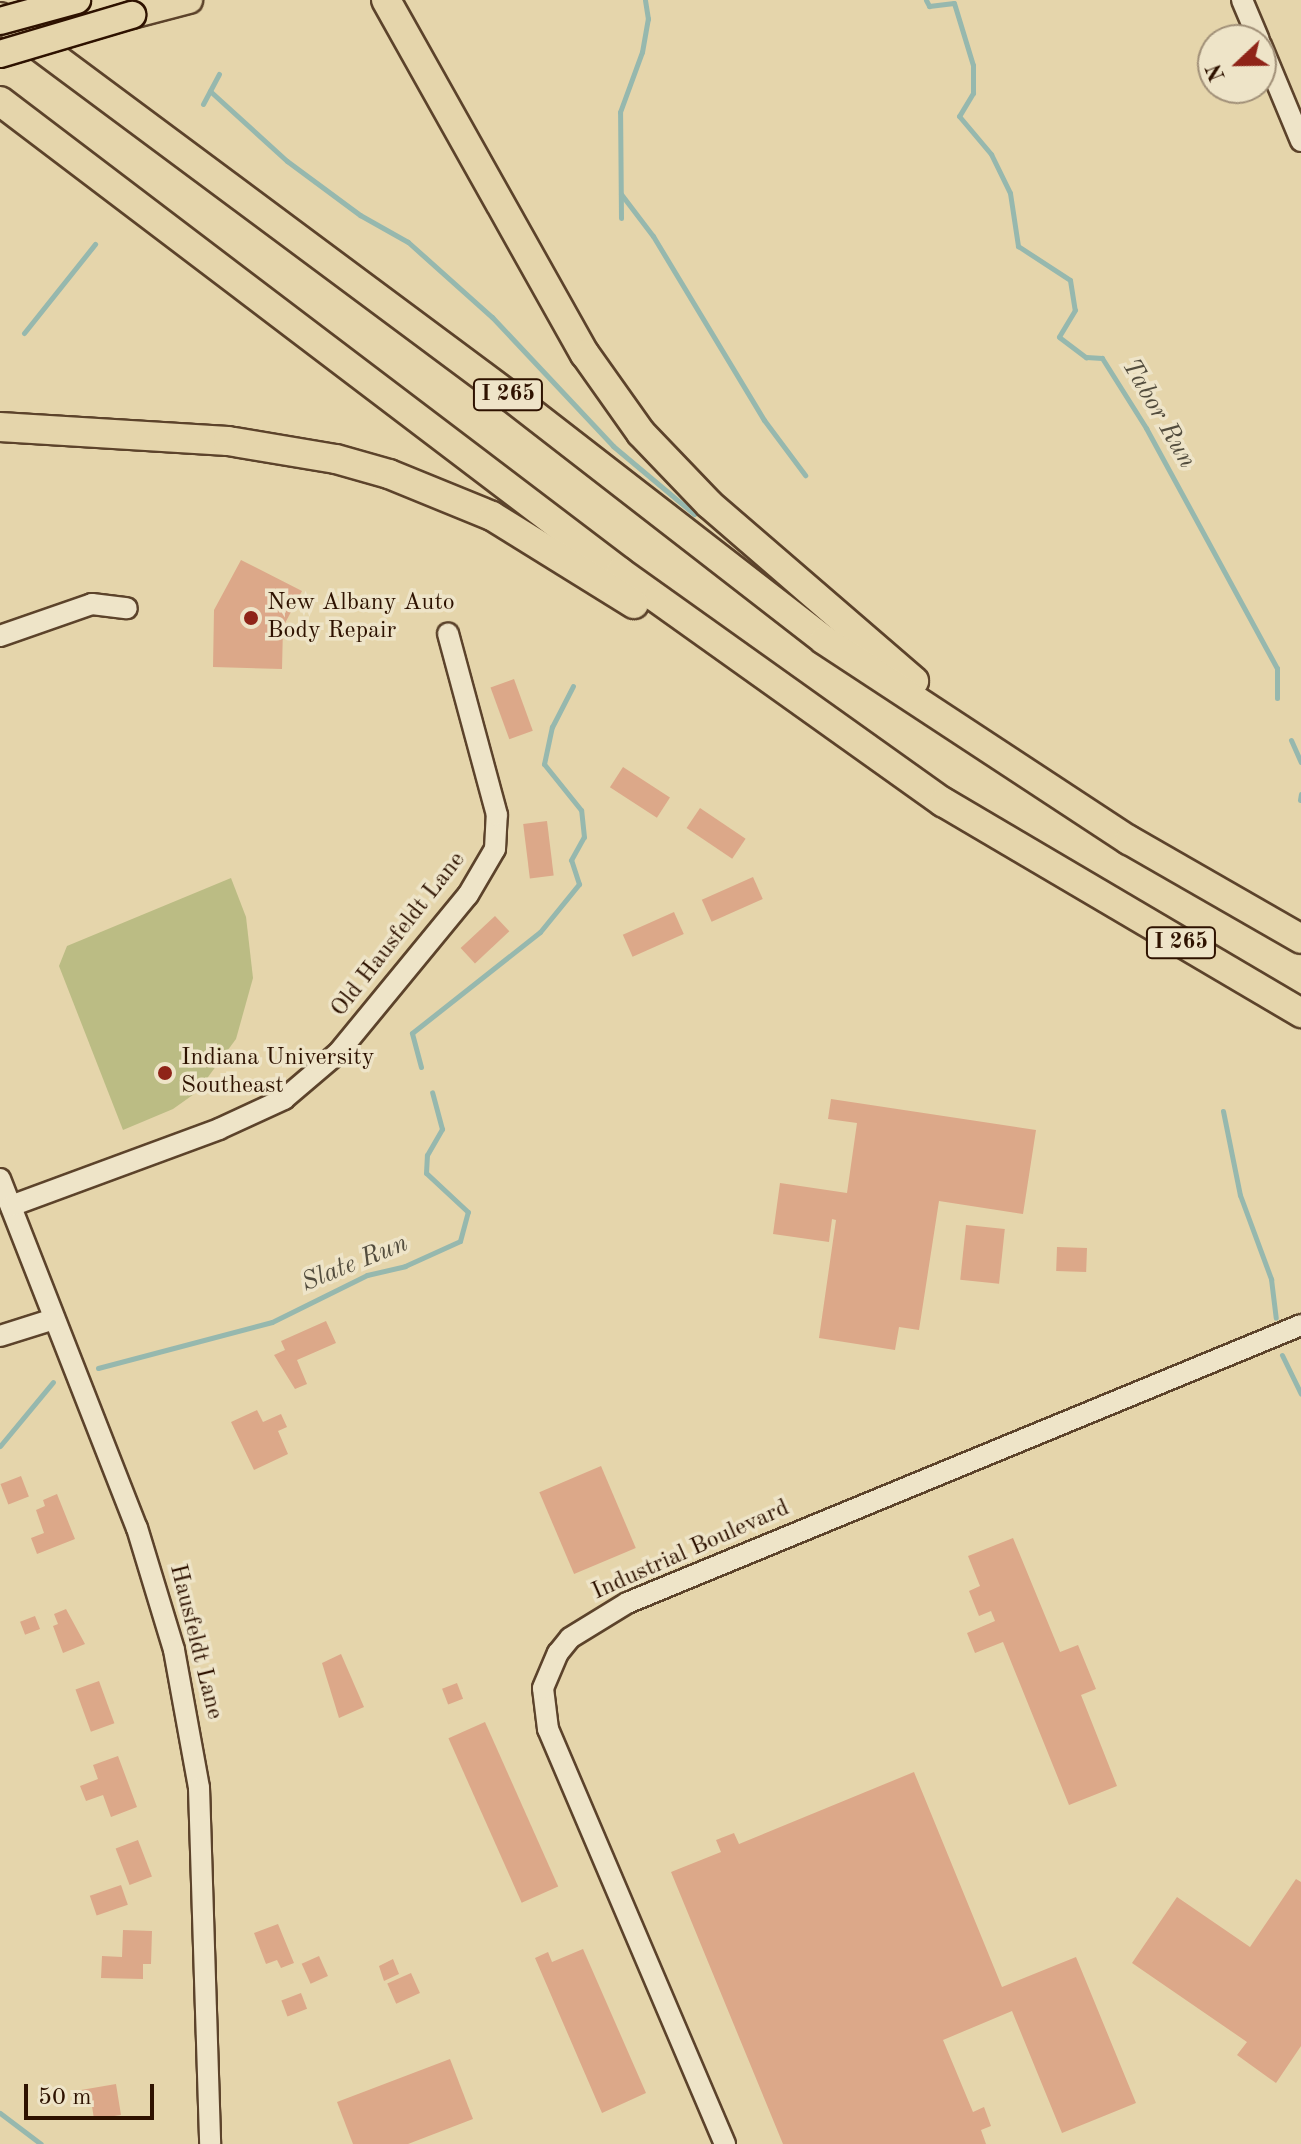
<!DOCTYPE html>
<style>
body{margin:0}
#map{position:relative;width:1301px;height:2144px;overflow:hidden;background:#e5d5ab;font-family:"Old Standard TT",serif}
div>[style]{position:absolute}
.green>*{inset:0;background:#bbbc84}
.stream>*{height:5px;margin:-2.5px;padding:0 2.5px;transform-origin:2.5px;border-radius:2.5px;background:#96b8ae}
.building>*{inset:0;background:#dca889;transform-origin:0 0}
.roads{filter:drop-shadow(2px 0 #5c432b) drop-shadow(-2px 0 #5c432b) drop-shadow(0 2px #5c432b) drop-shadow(0 -2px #5c432b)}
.minor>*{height:20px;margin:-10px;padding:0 10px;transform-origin:10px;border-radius:10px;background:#eee4c8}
.major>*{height:26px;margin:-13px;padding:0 13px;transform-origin:13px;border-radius:13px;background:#e5d5ab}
.highway>*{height:28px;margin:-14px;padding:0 14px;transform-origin:14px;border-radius:14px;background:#e5d5ab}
.bridges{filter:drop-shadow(2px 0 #2e1200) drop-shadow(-2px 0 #2e1200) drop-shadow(0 2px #2e1200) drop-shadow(0 -2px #2e1200)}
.major-bridge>*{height:26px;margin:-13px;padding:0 13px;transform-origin:13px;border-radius:13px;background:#e5d5ab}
.dots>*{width:22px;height:22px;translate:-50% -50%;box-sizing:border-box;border:4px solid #eee4c8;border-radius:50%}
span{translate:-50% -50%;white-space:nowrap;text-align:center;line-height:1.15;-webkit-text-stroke:7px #eee4c8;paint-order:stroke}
.shield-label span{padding:2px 6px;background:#eee4c8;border:2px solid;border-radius:6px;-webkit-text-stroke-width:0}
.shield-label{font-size:22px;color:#2e1200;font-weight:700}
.poi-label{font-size:24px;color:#2e1200}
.left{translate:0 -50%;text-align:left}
.street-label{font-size:24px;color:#2e1200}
.water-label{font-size:26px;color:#524c3d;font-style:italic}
.north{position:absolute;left:1197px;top:24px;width:80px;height:80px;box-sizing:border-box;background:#eee4c8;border:2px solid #a19078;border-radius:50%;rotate:248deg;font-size:22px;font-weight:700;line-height:32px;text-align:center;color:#2e1200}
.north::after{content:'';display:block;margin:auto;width:28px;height:36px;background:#8f2418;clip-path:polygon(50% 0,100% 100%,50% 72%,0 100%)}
.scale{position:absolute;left:24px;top:2084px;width:130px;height:36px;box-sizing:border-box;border:4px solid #2e1200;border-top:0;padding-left:10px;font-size:24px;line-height:28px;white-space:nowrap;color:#2e1200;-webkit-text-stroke:6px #eee4c8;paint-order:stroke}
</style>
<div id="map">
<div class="green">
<div style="clip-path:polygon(231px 878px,246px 917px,253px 978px,236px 1039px,197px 1092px,173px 1109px,123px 1130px,59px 966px,67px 946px)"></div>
</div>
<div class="stream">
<div style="left:926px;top:0;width:7px;rotate:63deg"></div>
<div style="left:929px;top:6px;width:25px;rotate:-7deg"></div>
<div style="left:954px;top:3px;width:65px;rotate:73deg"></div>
<div style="left:973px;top:65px;width:28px;rotate:90deg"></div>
<div style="left:973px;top:93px;width:27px;rotate:121deg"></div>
<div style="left:959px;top:116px;width:50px;rotate:49.9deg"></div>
<div style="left:991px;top:154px;width:43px;rotate:64deg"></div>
<div style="left:1010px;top:193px;width:54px;rotate:81.4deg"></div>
<div style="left:1018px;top:246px;width:62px;rotate:33.2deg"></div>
<div style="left:1070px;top:280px;width:30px;rotate:81deg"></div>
<div style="left:1075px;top:310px;width:31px;rotate:121deg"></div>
<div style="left:1059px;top:337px;width:34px;rotate:37deg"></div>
<div style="left:1086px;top:357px;width:16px;rotate:4deg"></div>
<div style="left:1102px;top:358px;width:83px;rotate:57.8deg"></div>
<div style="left:1146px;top:428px;width:273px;rotate:61.4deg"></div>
<div style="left:1277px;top:668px;width:30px;rotate:90deg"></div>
<div style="left:210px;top:91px;width:104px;rotate:42.3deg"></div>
<div style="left:287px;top:161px;width:91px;rotate:36.5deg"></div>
<div style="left:360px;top:215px;width:55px;rotate:29.4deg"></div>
<div style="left:408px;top:242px;width:113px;rotate:41.8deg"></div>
<div style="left:492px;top:317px;width:177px;rotate:46.8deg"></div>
<div style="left:613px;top:446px;width:106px;rotate:40deg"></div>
<div style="left:203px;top:104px;width:34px;rotate:-62deg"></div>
<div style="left:621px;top:194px;width:53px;rotate:52.7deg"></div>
<div style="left:653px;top:236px;width:215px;rotate:58.9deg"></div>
<div style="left:764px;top:420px;width:69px;rotate:53.3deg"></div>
<div style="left:621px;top:218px;width:106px;rotate:-90.5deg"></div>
<div style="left:620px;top:112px;width:64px;rotate:-69.9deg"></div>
<div style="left:642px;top:52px;width:34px;rotate:-80deg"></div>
<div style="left:648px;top:19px;width:19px;rotate:-99deg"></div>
<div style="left:24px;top:333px;width:114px;rotate:-51.4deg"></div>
<div style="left:1291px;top:740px;width:24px;rotate:66deg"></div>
<div style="left:1300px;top:800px;width:6px;rotate:-81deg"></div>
<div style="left:421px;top:1067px;width:35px;rotate:-105deg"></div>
<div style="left:412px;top:1033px;width:163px;rotate:-38.3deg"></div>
<div style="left:540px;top:932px;width:62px;rotate:-50.9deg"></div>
<div style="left:579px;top:884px;width:25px;rotate:-108deg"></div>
<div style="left:571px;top:860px;width:26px;rotate:-61deg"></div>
<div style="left:584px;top:837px;width:27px;rotate:-96deg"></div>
<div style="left:581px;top:810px;width:59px;rotate:-128.8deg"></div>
<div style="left:544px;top:764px;width:38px;rotate:-78deg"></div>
<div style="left:552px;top:727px;width:46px;rotate:-62.9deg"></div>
<div style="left:1223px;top:1111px;width:86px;rotate:78.6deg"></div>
<div style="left:1240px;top:1195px;width:90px;rotate:69.7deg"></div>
<div style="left:1271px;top:1279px;width:39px;rotate:83deg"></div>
<div style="left:1282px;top:1355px;width:43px;rotate:64deg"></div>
<div style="left:98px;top:1368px;width:180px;rotate:-14.8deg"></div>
<div style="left:272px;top:1322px;width:106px;rotate:-26.3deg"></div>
<div style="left:367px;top:1275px;width:39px;rotate:-13deg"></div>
<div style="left:405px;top:1266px;width:60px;rotate:-24.4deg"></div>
<div style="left:460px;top:1241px;width:30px;rotate:-75deg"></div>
<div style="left:468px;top:1212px;width:57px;rotate:-137.1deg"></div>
<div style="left:426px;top:1173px;width:18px;rotate:-87deg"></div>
<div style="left:427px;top:1155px;width:30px;rotate:-60deg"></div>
<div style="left:442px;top:1129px;width:38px;rotate:-105deg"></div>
<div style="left:0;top:1446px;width:83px;rotate:-50.4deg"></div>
<div style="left:0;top:2113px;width:51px;rotate:37.1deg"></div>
</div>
<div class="building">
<div style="clip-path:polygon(241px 560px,302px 591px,283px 627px,282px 669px,213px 667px,214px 610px)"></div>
<div style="left:514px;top:679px;width:55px;height:25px;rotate:70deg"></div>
<div style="left:623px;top:767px;width:56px;height:24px;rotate:33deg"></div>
<div style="left:700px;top:808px;width:55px;height:24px;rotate:34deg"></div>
<div style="left:547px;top:821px;width:55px;height:24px;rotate:83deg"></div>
<div style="left:753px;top:877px;width:24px;height:56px;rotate:66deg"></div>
<div style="left:674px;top:912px;width:24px;height:56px;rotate:66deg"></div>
<div style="left:495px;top:916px;width:21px;height:47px;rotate:47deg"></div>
<div style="clip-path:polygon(831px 1099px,1036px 1130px,1023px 1214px,939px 1201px,919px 1330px,899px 1327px,895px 1350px,819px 1338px,836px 1220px,832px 1219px,829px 1242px,773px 1234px,780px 1183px,847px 1193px,857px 1123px,828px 1119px)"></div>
<div style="left:966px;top:1225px;width:39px;height:55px;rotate:6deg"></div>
<div style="left:1057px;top:1247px;width:30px;height:24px;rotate:2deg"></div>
<div style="clip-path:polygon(326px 1321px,336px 1343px,297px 1360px,307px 1384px,295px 1389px,274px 1355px,285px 1350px,281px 1341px)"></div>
<div style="clip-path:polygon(257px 1410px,263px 1422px,281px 1414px,287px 1427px,278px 1431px,288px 1454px,254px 1470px,231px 1422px)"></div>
<div style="left:601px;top:1466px;width:89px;height:67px;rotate:67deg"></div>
<div style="left:21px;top:1476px;width:22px;height:22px;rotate:69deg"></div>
<div style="clip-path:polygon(57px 1494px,75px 1539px,37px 1554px,31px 1538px,44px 1533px,36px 1510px,45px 1506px,43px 1500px)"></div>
<div style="clip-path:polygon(1013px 1538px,1060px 1652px,1078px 1645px,1096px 1689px,1081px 1695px,1117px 1786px,1069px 1805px,1003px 1642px,975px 1653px,967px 1633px,995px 1621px,991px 1611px,979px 1616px,969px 1591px,980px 1586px,968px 1556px)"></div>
<div style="clip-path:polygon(66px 1609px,85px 1644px,63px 1653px,53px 1626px,58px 1624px,54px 1614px)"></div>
<div style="left:35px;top:1616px;width:14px;height:16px;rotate:69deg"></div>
<div style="clip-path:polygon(341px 1654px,364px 1707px,339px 1718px,322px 1663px)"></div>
<div style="left:99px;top:1681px;width:45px;height:25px;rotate:70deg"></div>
<div style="left:457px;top:1683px;width:17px;height:16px;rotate:69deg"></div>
<div style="left:485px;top:1722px;width:180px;height:40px;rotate:66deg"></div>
<div style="clip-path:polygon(118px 1756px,137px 1807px,111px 1817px,103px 1795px,86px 1801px,80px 1786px,98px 1779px,93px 1765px)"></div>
<div style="clip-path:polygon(914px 1772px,1002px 1987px,1076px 1957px,1136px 2103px,1062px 2133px,1012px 2011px,943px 2040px,973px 2112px,984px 2107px,991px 2126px,981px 2130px,986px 2144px,783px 2144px,671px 1872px,721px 1852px,716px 1840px,734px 1833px,739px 1844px)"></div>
<div style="left:138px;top:1840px;width:39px;height:24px;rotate:69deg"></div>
<div style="clip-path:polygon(1296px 1879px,1301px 1882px,1301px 2046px,1276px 2083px,1237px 2055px,1247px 2042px,1132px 1963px,1177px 1897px,1250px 1947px)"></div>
<div style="left:121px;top:1885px;width:21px;height:33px;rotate:71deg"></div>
<div style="clip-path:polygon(278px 1924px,294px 1963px,281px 1968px,277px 1960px,266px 1964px,254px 1933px)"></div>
<div style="clip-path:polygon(123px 1930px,152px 1931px,151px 1964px,143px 1964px,143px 1979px,101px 1978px,102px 1956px,122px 1957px)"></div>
<div style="clip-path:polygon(583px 1949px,646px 2093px,602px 2113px,535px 1958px,548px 1952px,552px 1962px)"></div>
<div style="left:319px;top:1956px;width:22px;height:19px;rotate:66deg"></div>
<div style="clip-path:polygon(393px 1959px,399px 1974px,384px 1981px,379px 1966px)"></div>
<div style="left:411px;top:1973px;width:22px;height:26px;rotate:66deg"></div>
<div style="left:301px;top:1993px;width:17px;height:21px;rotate:69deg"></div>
<div style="clip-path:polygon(450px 2059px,473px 2119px,408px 2144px,353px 2144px,337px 2102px)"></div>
<div style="clip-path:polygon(116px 2084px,121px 2115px,94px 2119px,91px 2100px,83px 2102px,81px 2090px)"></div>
</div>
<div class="roads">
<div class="minor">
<div style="left:1242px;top:0;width:43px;rotate:67deg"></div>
<div style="left:1261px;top:45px;width:104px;rotate:67.4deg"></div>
<div style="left:0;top:636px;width:97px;rotate:-19.2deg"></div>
<div style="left:92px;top:604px;width:35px;rotate:7deg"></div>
<div style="left:0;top:1179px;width:375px;rotate:68.6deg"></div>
<div style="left:137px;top:1528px;width:127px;rotate:73.1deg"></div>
<div style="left:174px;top:1650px;width:140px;rotate:79.7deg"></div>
<div style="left:199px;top:1788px;width:356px;rotate:88.2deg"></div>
<div style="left:11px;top:1206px;width:222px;rotate:-20.3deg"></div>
<div style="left:219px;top:1129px;width:72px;rotate:-24.8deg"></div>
<div style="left:284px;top:1099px;width:71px;rotate:-40.4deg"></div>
<div style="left:338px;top:1053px;width:205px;rotate:-50.6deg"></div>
<div style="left:468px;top:895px;width:53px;rotate:-59.6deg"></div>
<div style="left:495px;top:849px;width:34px;rotate:-87deg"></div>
<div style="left:497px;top:815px;width:188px;rotate:-105.1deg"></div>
<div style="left:0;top:1336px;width:57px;rotate:-17.5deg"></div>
<div style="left:725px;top:2144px;width:451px;rotate:-113.1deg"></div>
<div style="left:548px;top:1729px;width:41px;rotate:-97deg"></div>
<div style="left:543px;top:1688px;width:38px;rotate:-67deg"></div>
<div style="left:558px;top:1653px;width:19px;rotate:-51deg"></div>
<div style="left:570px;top:1638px;width:67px;rotate:-31.6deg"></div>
<div style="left:627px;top:1603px;width:729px;rotate:-22.41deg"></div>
</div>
<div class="major">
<div style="left:132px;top:15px;width:59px;rotate:-14.7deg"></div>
</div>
<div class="highway">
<div style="left:386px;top:0;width:406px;rotate:60.7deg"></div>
<div style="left:585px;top:354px;width:97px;rotate:54.7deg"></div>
<div style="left:641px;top:433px;width:98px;rotate:46.2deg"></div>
<div style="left:709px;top:504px;width:271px;rotate:40.8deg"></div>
<div style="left:0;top:17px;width:637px;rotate:36.64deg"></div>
<div style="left:511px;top:397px;width:396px;rotate:37.8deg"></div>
<div style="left:824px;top:640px;width:365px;rotate:33.3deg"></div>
<div style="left:1129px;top:840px;width:198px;rotate:29.9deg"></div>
<div style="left:0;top:101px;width:779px;rotate:37.22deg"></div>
<div style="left:620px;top:572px;width:397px;rotate:35.5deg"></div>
<div style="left:943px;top:802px;width:416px;rotate:30.5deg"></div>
<div style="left:0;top:427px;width:228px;rotate:3.5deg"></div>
<div style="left:228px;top:441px;width:109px;rotate:9.5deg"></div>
<div style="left:336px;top:459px;width:55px;rotate:15.8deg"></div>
<div style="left:389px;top:474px;width:111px;rotate:22.2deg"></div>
<div style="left:492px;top:516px;width:167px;rotate:31.8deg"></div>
</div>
</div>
<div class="bridges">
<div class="major-bridge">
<div style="left:0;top:21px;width:80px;rotate:-15.3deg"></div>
<div style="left:0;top:54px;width:138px;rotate:-16.5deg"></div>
</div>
</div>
<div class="dots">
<div style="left:251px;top:618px;background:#8f2418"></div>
<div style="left:165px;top:1073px;background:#8f2418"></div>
</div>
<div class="shield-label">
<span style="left:508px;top:395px">I 265</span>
<span style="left:1181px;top:943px">I 265</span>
</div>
<div class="poi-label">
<span class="left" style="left:267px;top:618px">New Albany Auto<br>Body Repair</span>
<span class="left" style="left:181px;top:1073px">Indiana University<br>Southeast</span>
</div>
<div class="street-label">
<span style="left:399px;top:935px;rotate:-52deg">Old Hausfeldt Lane</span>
<span style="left:691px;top:1551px;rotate:-24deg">Industrial Boulevard</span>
<span style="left:195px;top:1642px;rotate:76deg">Hausfeldt Lane</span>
</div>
<div class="water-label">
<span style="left:1158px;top:414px;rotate:60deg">Tabor Run</span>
<span style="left:355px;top:1264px;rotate:-22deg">Slate Run</span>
</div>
<div class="north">N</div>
<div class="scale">50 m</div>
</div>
